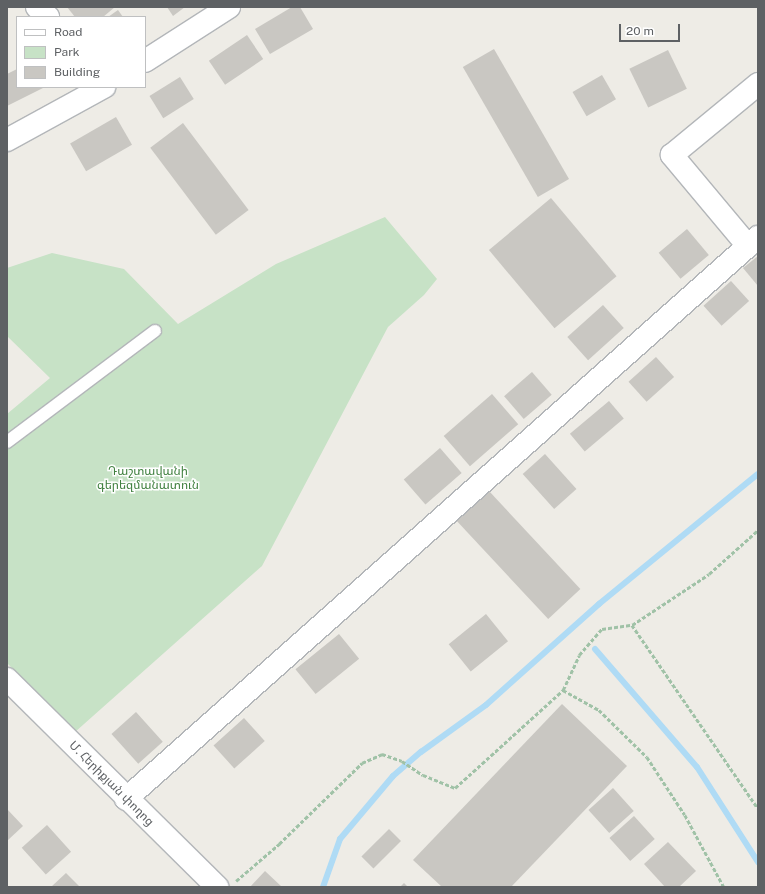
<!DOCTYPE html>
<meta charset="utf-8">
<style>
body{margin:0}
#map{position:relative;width:765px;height:894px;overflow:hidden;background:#eeece6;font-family:"Public Sans","Noto Sans Armenian",sans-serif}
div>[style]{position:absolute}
.green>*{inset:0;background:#c7e2c6}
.stream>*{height:6px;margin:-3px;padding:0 3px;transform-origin:3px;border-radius:3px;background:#afdbf5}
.building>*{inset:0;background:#c9c7c2;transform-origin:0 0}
.path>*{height:2.5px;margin-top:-1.25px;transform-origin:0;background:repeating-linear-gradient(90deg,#a0c2a7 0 4px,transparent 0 6px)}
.roads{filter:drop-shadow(1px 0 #b3b6b9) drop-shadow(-1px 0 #b3b6b9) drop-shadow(0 1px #b3b6b9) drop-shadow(0 -1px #b3b6b9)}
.lane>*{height:12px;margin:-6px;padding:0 6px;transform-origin:6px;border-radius:6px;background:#fff}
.street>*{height:22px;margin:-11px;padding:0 11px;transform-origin:11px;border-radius:11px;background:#fff}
.secondary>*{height:22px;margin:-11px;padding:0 11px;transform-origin:11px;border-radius:11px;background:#fff}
span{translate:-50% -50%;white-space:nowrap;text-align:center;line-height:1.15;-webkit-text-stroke:3px #fff;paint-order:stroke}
.park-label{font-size:12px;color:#418140}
.street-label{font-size:12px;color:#5e6164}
.frame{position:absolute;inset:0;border:8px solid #5e6164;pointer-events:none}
.legend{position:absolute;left:16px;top:16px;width:130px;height:72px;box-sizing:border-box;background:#fff;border:1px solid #bfc0c1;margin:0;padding:5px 7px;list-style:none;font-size:12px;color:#5e6164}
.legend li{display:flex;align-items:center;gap:8px;height:20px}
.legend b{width:20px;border:1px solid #bfc0c1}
.scale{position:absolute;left:619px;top:24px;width:61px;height:18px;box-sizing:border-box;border:2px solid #5e6164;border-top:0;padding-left:5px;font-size:12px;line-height:14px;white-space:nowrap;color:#5e6164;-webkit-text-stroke:3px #fff;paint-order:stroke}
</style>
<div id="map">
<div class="green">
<div style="clip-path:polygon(385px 217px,437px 279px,424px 295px,388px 327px,262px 566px,75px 732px,7px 663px,7px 414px,50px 378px,7px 336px,7px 268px,52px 253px,124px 269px,178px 324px,276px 264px)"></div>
</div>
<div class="stream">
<div style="left:595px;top:649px;width:156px;rotate:49.2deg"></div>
<div style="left:697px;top:767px;width:113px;rotate:57.3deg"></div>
<div style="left:323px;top:887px;width:51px;rotate:-70.5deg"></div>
<div style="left:340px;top:839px;width:82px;rotate:-49.9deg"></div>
<div style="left:393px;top:776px;width:37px;rotate:-41deg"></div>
<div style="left:421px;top:752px;width:80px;rotate:-35.9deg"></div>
<div style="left:486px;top:705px;width:152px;rotate:-41.8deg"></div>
<div style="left:599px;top:604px;width:205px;rotate:-39.3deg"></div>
</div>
<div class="building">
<div style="clip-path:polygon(67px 7px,115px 7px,103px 17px,75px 17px)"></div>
<div style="clip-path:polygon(167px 7px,185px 7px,173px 16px)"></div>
<div style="clip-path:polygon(292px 7px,300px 7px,313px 29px,270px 54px,255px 29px)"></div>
<div style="clip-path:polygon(118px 10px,123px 17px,108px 17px)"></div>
<div style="left:247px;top:35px;width:29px;height:46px;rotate:56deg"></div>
<div style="left:494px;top:49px;width:150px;height:36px;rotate:60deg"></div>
<div style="left:668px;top:50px;width:43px;height:43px;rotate:64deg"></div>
<div style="clip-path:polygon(17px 69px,17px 87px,45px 87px,7px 106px,7px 74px)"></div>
<div style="left:602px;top:75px;width:28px;height:34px;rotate:60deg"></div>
<div style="left:180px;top:77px;width:26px;height:36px;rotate:58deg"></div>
<div style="left:116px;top:117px;width:32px;height:53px;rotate:60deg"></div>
<div style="left:183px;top:123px;width:109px;height:41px;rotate:53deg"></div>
<div style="left:551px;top:198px;width:102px;height:81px;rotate:50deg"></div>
<div style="left:687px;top:229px;width:34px;height:37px;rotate:50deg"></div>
<div style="clip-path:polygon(758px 256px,758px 286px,743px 268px)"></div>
<div style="left:731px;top:281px;width:27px;height:37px;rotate:48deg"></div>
<div style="left:603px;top:305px;width:31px;height:48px;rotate:48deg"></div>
<div style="left:656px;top:357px;width:27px;height:37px;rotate:48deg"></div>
<div style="left:532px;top:372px;width:30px;height:37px;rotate:49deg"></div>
<div style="left:492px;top:394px;width:40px;height:64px;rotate:49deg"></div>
<div style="left:609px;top:401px;width:23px;height:51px;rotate:50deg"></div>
<div style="left:440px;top:448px;width:33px;height:48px;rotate:49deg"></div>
<div style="left:545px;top:454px;width:47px;height:30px;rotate:48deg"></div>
<div style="left:489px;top:491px;width:134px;height:44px;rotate:47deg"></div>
<div style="left:486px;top:614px;width:35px;height:48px;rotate:51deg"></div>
<div style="left:339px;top:634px;width:32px;height:56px;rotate:51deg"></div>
<div style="clip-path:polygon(562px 704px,627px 766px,511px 887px,442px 887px,413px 860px)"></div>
<div style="left:136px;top:712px;width:40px;height:33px;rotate:48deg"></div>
<div style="left:244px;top:718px;width:31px;height:41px;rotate:48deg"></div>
<div style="left:613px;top:788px;width:31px;height:33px;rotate:48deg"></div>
<div style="clip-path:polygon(7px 809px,23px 826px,7px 841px)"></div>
<div style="left:634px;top:816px;width:31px;height:33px;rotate:48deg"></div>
<div style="left:47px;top:825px;width:36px;height:34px;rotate:48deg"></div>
<div style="left:389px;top:829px;width:17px;height:39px;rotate:45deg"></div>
<div style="clip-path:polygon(668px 842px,696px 871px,679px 887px,665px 887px,644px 864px)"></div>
<div style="clip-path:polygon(265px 871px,282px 887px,250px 887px)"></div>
<div style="clip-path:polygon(66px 873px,80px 887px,51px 887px)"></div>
<div style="clip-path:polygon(404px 883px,408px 887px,400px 887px)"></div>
</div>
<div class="path">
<div style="left:632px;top:625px;width:222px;rotate:55.5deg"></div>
<div style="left:563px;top:690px;width:41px;rotate:29.1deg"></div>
<div style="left:599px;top:710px;width:67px;rotate:44.4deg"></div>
<div style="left:647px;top:757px;width:69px;rotate:56.8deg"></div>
<div style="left:685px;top:815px;width:82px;rotate:61.6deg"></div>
<div style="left:236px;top:881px;width:57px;rotate:-40.7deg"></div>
<div style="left:279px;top:844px;width:116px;rotate:-44.3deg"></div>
<div style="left:362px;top:763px;width:22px;rotate:-24deg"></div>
<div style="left:382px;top:754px;width:21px;rotate:19deg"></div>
<div style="left:402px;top:761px;width:25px;rotate:34deg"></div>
<div style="left:423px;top:775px;width:35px;rotate:22deg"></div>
<div style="left:455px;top:788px;width:146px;rotate:-42.2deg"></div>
<div style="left:563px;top:690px;width:38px;rotate:-65deg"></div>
<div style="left:579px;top:655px;width:35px;rotate:-49deg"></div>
<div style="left:602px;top:629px;width:30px;rotate:-8deg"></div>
<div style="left:632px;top:625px;width:92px;rotate:-33.5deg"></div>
<div style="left:709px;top:574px;width:66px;rotate:-41.9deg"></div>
</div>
<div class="roads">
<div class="lane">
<div style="left:7px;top:442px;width:185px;rotate:-36.9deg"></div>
</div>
<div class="street">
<div style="left:37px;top:7px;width:15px;rotate:42deg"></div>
<div style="left:145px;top:61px;width:100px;rotate:-32.7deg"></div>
<div style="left:7px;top:140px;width:111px;rotate:-28.7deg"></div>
<div style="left:748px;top:246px;width:119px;rotate:-129.9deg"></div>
<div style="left:672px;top:155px;width:112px;rotate:-39.5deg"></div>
<div style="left:126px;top:799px;width:846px;rotate:-41.64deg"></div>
</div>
<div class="secondary">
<div style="left:7px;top:679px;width:296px;rotate:44.7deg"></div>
</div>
</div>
<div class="park-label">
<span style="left:148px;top:479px">Դաշտավանի<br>գերեզմանատուն</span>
</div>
<div class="street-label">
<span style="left:111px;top:784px;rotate:45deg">Մ. Հերիքյան փողոց</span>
</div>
<div class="frame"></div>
<ul class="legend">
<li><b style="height:5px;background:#fff"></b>Road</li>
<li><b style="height:11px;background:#c7e2c6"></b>Park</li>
<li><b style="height:11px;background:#c9c7c2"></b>Building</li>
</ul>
<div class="scale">20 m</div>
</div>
